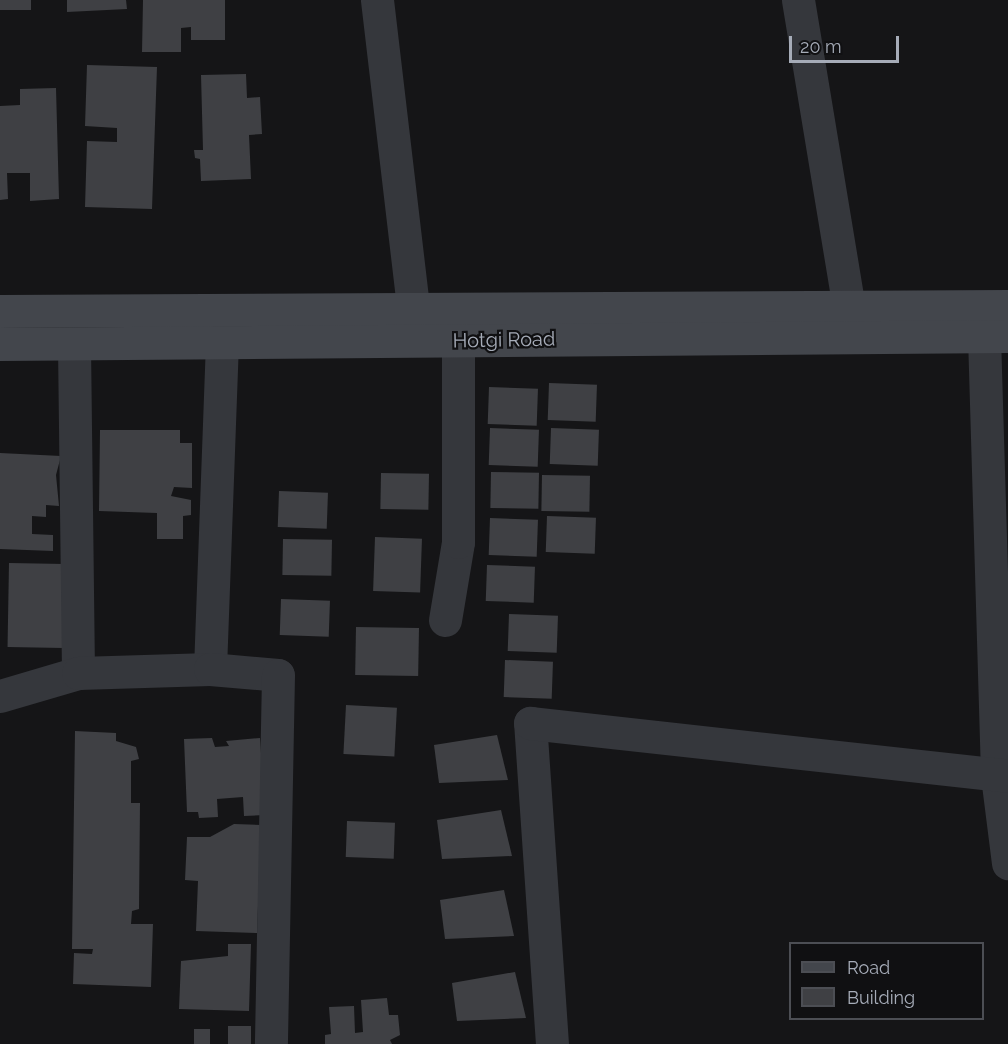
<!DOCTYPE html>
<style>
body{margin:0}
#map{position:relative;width:1008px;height:1044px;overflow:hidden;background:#151517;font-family:Raleway,sans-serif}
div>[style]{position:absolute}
.building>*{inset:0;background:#3f4044;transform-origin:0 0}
.minor>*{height:33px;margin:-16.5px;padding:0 16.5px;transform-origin:16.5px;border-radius:16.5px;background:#35373c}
.secondary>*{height:33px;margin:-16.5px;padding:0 16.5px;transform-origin:16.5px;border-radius:16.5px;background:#43464c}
span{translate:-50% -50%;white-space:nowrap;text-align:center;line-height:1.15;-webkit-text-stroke:4.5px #101012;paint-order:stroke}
.street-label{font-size:20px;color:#a6acb8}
.legend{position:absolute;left:789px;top:942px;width:195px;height:78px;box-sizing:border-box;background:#101012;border:2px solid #4c4e54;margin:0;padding:8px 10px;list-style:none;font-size:18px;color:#a6acb8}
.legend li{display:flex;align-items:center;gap:12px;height:30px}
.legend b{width:30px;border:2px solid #4c4e54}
.scale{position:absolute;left:789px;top:36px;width:110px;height:27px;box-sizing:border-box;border:3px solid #a6acb8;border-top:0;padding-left:8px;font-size:18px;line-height:21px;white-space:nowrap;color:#a6acb8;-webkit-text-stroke:4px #101012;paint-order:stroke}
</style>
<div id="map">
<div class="building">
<div style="left:0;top:0;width:31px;height:10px"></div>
<div style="clip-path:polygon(67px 0,126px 0,127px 9px,67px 12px)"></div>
<div style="clip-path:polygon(143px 0,225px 0,225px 40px,191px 40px,191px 27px,181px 28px,181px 52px,142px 52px)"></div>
<div style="clip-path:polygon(87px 65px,157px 67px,152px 209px,85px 207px,87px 141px,117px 142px,117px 128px,85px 126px)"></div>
<div style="clip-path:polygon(246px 74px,247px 98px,260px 97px,262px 134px,249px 135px,251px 179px,201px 181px,200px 159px,195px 158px,194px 150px,203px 150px,201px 75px)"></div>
<div style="clip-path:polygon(56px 88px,59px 199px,30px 201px,30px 173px,7px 173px,8px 199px,0 200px,0 106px,20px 105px,20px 89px)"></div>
<div style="left:549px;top:383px;width:48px;height:37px;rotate:2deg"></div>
<div style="left:489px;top:387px;width:49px;height:37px;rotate:2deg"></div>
<div style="left:490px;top:428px;width:49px;height:37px;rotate:2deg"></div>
<div style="left:551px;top:428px;width:48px;height:36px;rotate:2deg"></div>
<div style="clip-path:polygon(100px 430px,180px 430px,180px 443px,192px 443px,192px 488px,174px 487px,171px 496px,191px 500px,191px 515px,183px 516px,183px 539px,157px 539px,157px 513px,99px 511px)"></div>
<div style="clip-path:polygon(0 453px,61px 456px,56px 475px,59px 506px,46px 505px,46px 517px,32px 516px,32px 534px,53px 535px,53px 551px,0 549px)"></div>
<div style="left:491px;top:472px;width:48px;height:36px;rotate:1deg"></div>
<div style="left:381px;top:473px;width:48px;height:36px;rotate:1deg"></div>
<div style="left:542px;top:475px;width:48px;height:36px;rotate:1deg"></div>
<div style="left:279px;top:491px;width:49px;height:36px;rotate:2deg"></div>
<div style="left:547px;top:516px;width:49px;height:36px;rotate:2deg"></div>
<div style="left:490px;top:518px;width:48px;height:37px;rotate:2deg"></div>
<div style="left:375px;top:537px;width:47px;height:54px;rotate:2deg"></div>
<div style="left:283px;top:539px;width:49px;height:36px;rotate:1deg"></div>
<div style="left:9px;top:563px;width:56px;height:84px;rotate:1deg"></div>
<div style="left:487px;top:565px;width:48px;height:36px;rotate:2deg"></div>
<div style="left:281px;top:599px;width:49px;height:36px;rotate:2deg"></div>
<div style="left:509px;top:614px;width:49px;height:37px;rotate:2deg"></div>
<div style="left:356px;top:627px;width:63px;height:48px;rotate:1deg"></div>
<div style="left:505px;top:660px;width:48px;height:37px;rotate:2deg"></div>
<div style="left:346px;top:705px;width:51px;height:49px;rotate:3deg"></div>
<div style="clip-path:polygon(75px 731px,116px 733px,116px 741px,136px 747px,139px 759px,131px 761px,131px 803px,140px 803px,139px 909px,132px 911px,131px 924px,153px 924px,151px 987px,73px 984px,74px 953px,92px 954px,93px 949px,72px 949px)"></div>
<div style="clip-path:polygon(497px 735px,508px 780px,439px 783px,434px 745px)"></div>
<div style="clip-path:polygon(212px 738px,215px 747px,229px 746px,226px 741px,260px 738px,265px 815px,244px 816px,243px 797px,217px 799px,218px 817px,199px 818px,198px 812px,187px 812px,184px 739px)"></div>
<div style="clip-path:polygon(501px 810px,512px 856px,442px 859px,437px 820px)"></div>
<div style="left:347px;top:821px;width:48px;height:36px;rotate:2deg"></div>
<div style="clip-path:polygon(234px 824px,261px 825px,257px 933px,196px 931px,198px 881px,185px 880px,187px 837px,210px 837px)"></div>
<div style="clip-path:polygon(504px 890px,514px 936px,445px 939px,440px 900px)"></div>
<div style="clip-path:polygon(228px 944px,251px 944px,249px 1011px,179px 1009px,181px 961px,228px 956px)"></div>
<div style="clip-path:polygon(515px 972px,526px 1018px,457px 1021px,452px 983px)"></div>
<div style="clip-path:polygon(387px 998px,389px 1015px,398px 1015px,400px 1035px,390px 1040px,392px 1044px,325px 1044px,325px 1035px,331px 1034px,329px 1007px,354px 1006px,355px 1033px,363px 1032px,361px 1000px)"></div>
<div style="left:228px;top:1026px;width:23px;height:18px"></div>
<div style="left:194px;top:1029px;width:16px;height:15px"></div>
</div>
<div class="minor">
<div style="left:377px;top:0;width:340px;rotate:83.3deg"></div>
<div style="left:798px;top:0;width:311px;rotate:80.6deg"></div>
<div style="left:984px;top:336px;width:440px;rotate:88.3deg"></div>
<div style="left:997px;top:776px;width:88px;rotate:82.8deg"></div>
<div style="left:74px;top:345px;width:328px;rotate:89.3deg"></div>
<div style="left:445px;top:620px;width:79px;rotate:-80.5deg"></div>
<div style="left:458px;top:542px;width:201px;rotate:-90deg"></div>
<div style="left:210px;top:669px;width:324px;rotate:-87.9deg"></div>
<div style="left:0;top:696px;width:81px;rotate:-16.4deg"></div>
<div style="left:78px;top:673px;width:132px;rotate:-1.7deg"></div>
<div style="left:210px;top:669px;width:68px;rotate:5deg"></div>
<div style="left:278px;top:675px;width:369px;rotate:91.1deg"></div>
<div style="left:552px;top:1044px;width:322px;rotate:-93.9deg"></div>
<div style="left:530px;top:723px;width:481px;rotate:6.3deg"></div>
</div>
<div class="secondary">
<div style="left:0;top:311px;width:1008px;rotate:-0.28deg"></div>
<div style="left:0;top:344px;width:1008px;rotate:-0.45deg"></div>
</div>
<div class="street-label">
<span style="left:504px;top:340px;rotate:-1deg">Hotgi Road</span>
</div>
<ul class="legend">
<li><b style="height:8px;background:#43464c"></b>Road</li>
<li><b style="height:16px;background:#3f4044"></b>Building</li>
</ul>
<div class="scale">20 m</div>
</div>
